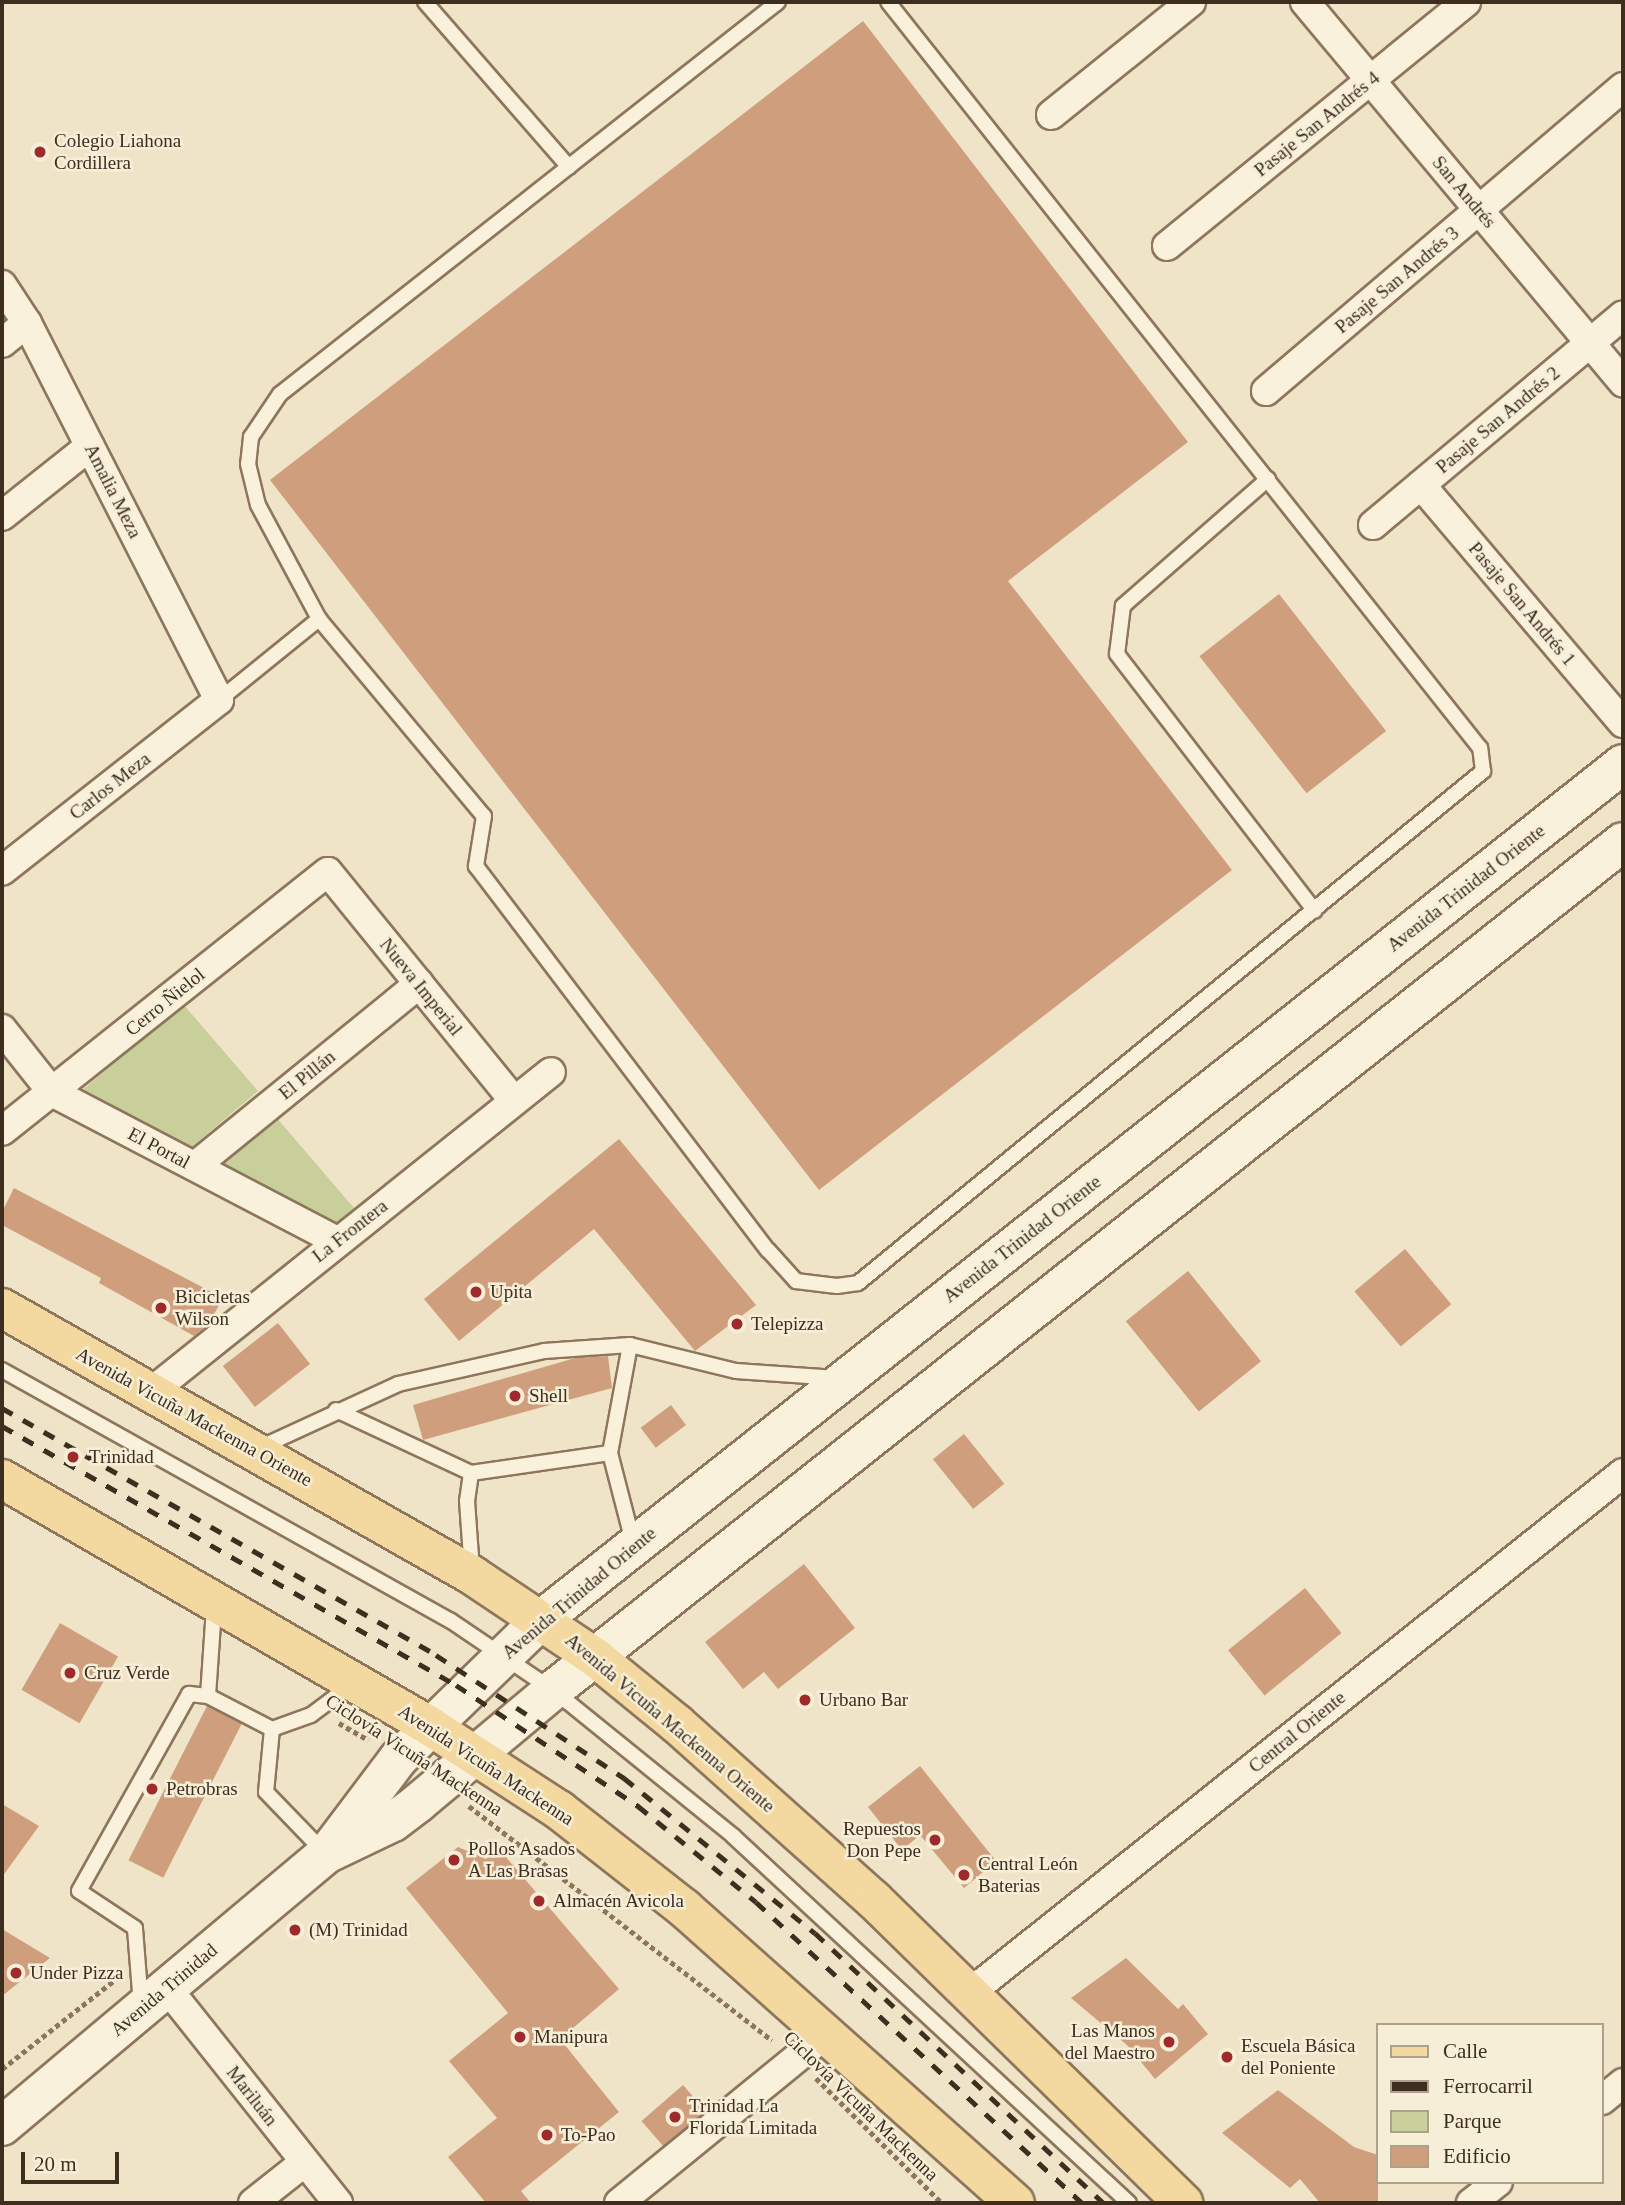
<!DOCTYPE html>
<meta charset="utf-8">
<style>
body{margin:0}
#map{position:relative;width:1625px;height:2205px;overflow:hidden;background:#f0e4c8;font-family:"Times New Roman",serif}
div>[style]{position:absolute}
.green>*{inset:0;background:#c9cf9b}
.building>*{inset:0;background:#cf9f7d;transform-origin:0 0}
.path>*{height:4.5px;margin-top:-2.25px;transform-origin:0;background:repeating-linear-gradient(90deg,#8d765c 0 5px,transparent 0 8.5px)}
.roads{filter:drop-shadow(2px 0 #8d765c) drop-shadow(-2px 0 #8d765c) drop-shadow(0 2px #8d765c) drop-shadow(0 -2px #8d765c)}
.lane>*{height:14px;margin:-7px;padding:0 7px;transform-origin:7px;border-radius:7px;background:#faf1dc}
.street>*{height:28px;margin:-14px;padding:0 14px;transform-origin:14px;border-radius:14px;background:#faf1dc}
.secondary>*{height:38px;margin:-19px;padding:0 19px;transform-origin:19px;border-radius:19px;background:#faf1dc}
.primary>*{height:38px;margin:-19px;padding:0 19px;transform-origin:19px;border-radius:19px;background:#f3d9a0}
.rail>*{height:5px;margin-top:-2.5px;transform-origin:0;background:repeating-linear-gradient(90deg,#3d2e20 0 12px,transparent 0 24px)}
.dots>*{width:19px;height:19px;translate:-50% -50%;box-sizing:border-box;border:4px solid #f7eed8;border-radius:50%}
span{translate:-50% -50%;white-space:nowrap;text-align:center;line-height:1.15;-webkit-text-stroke:5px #f7eed8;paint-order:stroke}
.street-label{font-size:19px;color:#3d2e20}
.poi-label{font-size:19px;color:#3d2e20}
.left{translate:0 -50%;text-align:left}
.right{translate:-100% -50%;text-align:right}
.frame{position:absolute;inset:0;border:4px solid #3d2e20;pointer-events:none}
.legend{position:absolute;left:1376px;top:2023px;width:228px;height:161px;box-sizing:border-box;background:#f7eed8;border:2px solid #ada18e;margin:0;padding:9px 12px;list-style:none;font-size:21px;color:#3d2e20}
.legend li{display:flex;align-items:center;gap:14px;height:35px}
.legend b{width:35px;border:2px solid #ada18e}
.scale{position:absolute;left:21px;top:2152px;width:98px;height:32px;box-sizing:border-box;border:4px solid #3d2e20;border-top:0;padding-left:9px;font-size:21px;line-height:24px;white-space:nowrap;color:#3d2e20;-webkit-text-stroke:5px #f7eed8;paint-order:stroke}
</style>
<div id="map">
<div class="green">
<div style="clip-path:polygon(183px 1004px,258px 1091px,181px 1156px,73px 1098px)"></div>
<div style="clip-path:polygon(276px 1117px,354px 1208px,320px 1237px,207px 1175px)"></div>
</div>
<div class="building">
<div style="clip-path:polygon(863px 21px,1188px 442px,1008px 581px,1232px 870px,819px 1190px,270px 480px)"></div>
<div style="left:1279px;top:594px;width:174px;height:101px;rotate:52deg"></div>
<div style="clip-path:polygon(619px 1139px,756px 1305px,695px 1351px,594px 1229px,459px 1341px,424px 1299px)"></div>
<div style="clip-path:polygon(14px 1188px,223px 1298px,208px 1325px,194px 1336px,99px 1283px,101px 1278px,2px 1225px,2px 1212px)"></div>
<div style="left:1405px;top:1249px;width:72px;height:66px;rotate:50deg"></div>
<div style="left:1188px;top:1271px;width:116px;height:80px;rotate:51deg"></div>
<div style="left:278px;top:1323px;width:52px;height:70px;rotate:52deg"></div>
<div style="clip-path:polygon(608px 1356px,612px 1388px,423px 1440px,413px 1405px,575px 1358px)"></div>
<div style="left:671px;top:1405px;width:25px;height:38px;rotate:53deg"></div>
<div style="left:964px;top:1434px;width:64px;height:40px;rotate:51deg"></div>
<div style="clip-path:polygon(804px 1564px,855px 1628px,778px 1689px,764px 1672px,743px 1689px,705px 1642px)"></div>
<div style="left:1305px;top:1588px;width:58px;height:99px;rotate:51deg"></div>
<div style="left:60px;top:1623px;width:67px;height:77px;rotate:30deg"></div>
<div style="left:207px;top:1706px;width:39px;height:173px;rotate:27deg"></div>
<div style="clip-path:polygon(920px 1766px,996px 1861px,964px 1888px,920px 1835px,902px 1850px,868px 1807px)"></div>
<div style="clip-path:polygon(2px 1804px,39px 1826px,2px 1877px)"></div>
<div style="clip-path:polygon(458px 1847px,486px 1859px,499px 1849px,619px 1989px,560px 2039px,619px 2112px,521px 2191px,531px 2203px,486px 2203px,448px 2157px,497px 2118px,449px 2061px,508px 2013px,406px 1888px)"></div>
<div style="clip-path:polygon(2px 1929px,50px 1958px,2px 1996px)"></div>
<div style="clip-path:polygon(1126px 1958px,1178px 2009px,1183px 2004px,1208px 2034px,1155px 2079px,1128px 2046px,1071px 1998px)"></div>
<div style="left:683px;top:2085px;width:35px;height:55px;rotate:49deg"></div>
<div style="clip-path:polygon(1278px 2090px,1354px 2147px,1378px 2155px,1378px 2203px,1320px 2203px,1300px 2179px,1290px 2188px,1222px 2133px)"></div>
</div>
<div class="path">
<div style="left:339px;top:1723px;width:34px;rotate:30deg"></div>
<div style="left:469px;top:1806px;width:383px;rotate:37.7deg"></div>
<div style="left:2px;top:2069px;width:145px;rotate:-38.3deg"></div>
<div style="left:816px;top:2078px;width:177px;rotate:44.8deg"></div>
</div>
<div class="roads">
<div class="lane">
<div style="left:425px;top:2px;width:219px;rotate:48.9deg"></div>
<div style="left:778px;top:2px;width:634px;rotate:141.79deg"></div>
<div style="left:280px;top:394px;width:52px;rotate:124deg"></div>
<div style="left:251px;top:437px;width:27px;rotate:96deg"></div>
<div style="left:248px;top:464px;width:42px;rotate:76.3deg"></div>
<div style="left:258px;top:505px;width:129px;rotate:61.8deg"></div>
<div style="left:319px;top:619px;width:257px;rotate:50.1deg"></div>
<div style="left:484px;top:816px;width:51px;rotate:99.1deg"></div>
<div style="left:476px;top:866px;width:482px;rotate:52.8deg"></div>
<div style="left:768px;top:1250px;width:42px;rotate:47.9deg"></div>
<div style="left:796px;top:1281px;width:41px;rotate:7deg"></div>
<div style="left:837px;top:1286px;width:21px;rotate:-8deg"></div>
<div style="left:858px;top:1283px;width:808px;rotate:-39.32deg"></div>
<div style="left:1483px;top:771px;width:23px;rotate:-97deg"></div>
<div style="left:1480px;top:748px;width:952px;rotate:-128.43deg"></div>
<div style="left:1268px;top:479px;width:193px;rotate:138.8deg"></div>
<div style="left:1123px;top:606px;width:48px;rotate:97.1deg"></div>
<div style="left:1117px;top:654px;width:324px;rotate:52.4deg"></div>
<div style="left:219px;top:700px;width:129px;rotate:-39deg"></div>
<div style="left:630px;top:1345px;width:110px;rotate:100.5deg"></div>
<div style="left:610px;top:1453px;width:92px;rotate:75.5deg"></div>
<div style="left:2px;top:1370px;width:514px;rotate:29.21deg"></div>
<div style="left:451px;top:1621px;width:123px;rotate:34.1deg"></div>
<div style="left:553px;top:1690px;width:232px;rotate:39deg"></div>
<div style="left:733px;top:1836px;width:540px;rotate:42.82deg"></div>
<div style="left:336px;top:1410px;width:149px;rotate:25deg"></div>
<div style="left:471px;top:1473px;width:28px;rotate:98deg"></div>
<div style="left:467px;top:1501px;width:69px;rotate:85.9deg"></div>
<div style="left:259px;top:1448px;width:153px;rotate:-24.7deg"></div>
<div style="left:398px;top:1384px;width:150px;rotate:-12.7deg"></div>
<div style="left:544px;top:1351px;width:86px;rotate:-4deg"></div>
<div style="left:630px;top:1345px;width:109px;rotate:13.8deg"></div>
<div style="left:736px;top:1371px;width:101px;rotate:4deg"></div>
<div style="left:471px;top:1473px;width:140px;rotate:-8.2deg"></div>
<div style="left:214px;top:1608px;width:88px;rotate:93.9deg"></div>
<div style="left:208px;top:1696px;width:72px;rotate:27.3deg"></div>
<div style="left:272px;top:1729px;width:41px;rotate:-19.7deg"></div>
<div style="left:311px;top:1715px;width:50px;rotate:-36.9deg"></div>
<div style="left:272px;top:1729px;width:63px;rotate:95.4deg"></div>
<div style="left:266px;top:1792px;width:85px;rotate:46deg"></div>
<div style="left:141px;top:2005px;width:77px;rotate:-94.5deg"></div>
<div style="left:135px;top:1928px;width:67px;rotate:-146.5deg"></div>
<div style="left:79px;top:1891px;width:226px;rotate:-60.8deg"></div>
<div style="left:189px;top:1694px;width:19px;rotate:6deg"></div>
</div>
<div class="street">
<div style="left:1305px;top:2px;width:496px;rotate:50.1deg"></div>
<div style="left:1051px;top:115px;width:180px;rotate:-38.9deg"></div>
<div style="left:1167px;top:246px;width:386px;rotate:-39.2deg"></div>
<div style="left:2px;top:285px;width:45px;rotate:56.7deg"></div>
<div style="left:27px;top:323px;width:423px;rotate:63deg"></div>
<div style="left:219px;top:700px;width:276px;rotate:141.8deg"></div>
<div style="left:2px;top:343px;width:32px;rotate:-39deg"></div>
<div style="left:1266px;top:391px;width:469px;rotate:-40.4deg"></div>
<div style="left:1421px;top:485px;width:312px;rotate:49.7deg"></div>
<div style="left:2px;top:516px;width:112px;rotate:-38.5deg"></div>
<div style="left:1373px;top:525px;width:326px;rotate:-40deg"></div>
<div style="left:2px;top:1029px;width:80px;rotate:51.6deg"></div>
<div style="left:52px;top:1092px;width:322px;rotate:27.6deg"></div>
<div style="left:2px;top:1131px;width:416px;rotate:-38.5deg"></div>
<div style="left:328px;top:872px;width:295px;rotate:50.9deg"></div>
<div style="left:195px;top:1166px;width:289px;rotate:-39.1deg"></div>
<div style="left:151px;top:1392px;width:512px;rotate:-38.66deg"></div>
<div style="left:167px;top:1988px;width:275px;rotate:51.5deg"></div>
<div style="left:971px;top:1992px;width:833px;rotate:-38.52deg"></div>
<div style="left:1602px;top:2100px;width:27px;rotate:-39deg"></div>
<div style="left:253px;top:2203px;width:66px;rotate:-38.3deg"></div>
<div style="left:619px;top:2203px;width:267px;rotate:-39.2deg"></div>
<div style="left:1471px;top:2203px;width:34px;rotate:-38deg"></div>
</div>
<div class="secondary">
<div style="left:328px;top:1852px;width:116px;rotate:-53deg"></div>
<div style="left:398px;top:1759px;width:201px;rotate:-44.2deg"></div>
<div style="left:542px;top:1619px;width:1378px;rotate:-38.34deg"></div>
<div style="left:2px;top:2126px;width:423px;rotate:-40deg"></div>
<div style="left:326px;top:1854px;width:74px;rotate:-25.5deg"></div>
<div style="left:393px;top:1822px;width:31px;rotate:-37deg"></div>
<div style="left:418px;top:1803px;width:176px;rotate:-39.9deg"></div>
<div style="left:553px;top:1690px;width:1365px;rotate:-38.4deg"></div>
</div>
<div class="primary">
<div style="left:2px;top:1308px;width:541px;rotate:29.6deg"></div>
<div style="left:472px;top:1575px;width:149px;rotate:33.8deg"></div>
<div style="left:596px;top:1658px;width:104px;rotate:39.2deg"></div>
<div style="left:677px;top:1724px;width:264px;rotate:41.8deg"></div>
<div style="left:874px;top:1900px;width:433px;rotate:44.4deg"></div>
<div style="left:2px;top:1479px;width:496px;rotate:30deg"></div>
<div style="left:431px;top:1727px;width:153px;rotate:33deg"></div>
<div style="left:559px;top:1810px;width:159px;rotate:38.1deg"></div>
<div style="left:684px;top:1908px;width:443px;rotate:41.7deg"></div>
</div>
</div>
<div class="rail">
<div style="left:2px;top:1408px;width:499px;rotate:29.6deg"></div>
<div style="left:436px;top:1655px;width:225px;rotate:33.2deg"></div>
<div style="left:624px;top:1778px;width:246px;rotate:39.1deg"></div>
<div style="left:815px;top:1933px;width:396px;rotate:43.1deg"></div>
<div style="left:2px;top:1426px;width:523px;rotate:29.7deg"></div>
<div style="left:456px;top:1685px;width:219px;rotate:33.6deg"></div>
<div style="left:638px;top:1806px;width:152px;rotate:39.1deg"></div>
<div style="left:756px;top:1902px;width:444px;rotate:42.7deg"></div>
</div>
<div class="dots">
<div style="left:40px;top:152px;background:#9e2a2b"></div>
<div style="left:476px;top:1292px;background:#9e2a2b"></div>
<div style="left:161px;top:1308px;background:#9e2a2b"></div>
<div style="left:737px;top:1324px;background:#9e2a2b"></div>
<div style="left:515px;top:1396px;background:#9e2a2b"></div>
<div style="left:73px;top:1457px;background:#9e2a2b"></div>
<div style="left:70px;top:1673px;background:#9e2a2b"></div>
<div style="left:805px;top:1700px;background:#9e2a2b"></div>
<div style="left:152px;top:1789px;background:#9e2a2b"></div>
<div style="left:935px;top:1840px;background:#9e2a2b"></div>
<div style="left:454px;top:1860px;background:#9e2a2b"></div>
<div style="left:964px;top:1875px;background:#9e2a2b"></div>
<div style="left:539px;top:1901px;background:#9e2a2b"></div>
<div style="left:295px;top:1930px;background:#9e2a2b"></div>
<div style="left:16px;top:1973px;background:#9e2a2b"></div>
<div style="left:520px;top:2037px;background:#9e2a2b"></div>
<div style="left:1169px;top:2042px;background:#9e2a2b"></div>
<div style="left:1227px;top:2057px;background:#9e2a2b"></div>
<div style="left:675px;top:2117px;background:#9e2a2b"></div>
<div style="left:547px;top:2135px;background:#9e2a2b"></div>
</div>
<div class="street-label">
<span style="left:1317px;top:124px;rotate:-39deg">Pasaje San Andrés 4</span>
<span style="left:1464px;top:192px;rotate:50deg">San Andrés</span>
<span style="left:1397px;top:280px;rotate:-40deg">Pasaje San Andrés 3</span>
<span style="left:1498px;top:420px;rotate:-40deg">Pasaje San Andrés 2</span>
<span style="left:113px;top:491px;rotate:63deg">Amalia Meza</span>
<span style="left:1522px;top:604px;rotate:50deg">Pasaje San Andrés 1</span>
<span style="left:110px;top:786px;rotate:-38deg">Carlos Meza</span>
<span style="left:1466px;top:888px;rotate:-38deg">Avenida Trinidad Oriente</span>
<span style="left:421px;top:987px;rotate:51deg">Nueva Imperial</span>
<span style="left:165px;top:1002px;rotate:-39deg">Cerro Ñielol</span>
<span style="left:307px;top:1075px;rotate:-39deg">El Pillán</span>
<span style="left:159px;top:1148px;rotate:28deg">El Portal</span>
<span style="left:350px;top:1231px;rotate:-38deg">La Frontera</span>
<span style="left:1022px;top:1239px;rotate:-38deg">Avenida Trinidad Oriente</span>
<span style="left:194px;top:1417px;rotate:29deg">Avenida Vicuña Mackenna Oriente</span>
<span style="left:579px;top:1593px;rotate:-40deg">Avenida Trinidad Oriente</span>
<span style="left:670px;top:1723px;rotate:40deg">Avenida Vicuña Mackenna Oriente</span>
<span style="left:1297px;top:1732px;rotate:-39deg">Central Oriente</span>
<span style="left:414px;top:1755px;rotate:33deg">Ciclovía Vicuña Mackenna</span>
<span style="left:486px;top:1765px;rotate:33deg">Avenida Vicuña Mackenna</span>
<span style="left:164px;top:1990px;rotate:-40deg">Avenida Trinidad</span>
<span style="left:252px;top:2096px;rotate:52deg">Mariluán</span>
<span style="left:861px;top:2106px;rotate:44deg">Ciclovía Vicuña Mackenna</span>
</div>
<div class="poi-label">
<span class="left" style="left:54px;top:152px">Colegio Liahona<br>Cordillera</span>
<span class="left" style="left:490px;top:1292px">Upita</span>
<span class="left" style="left:175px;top:1308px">Bicicletas<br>Wilson</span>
<span class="left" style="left:751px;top:1324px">Telepizza</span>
<span class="left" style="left:529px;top:1396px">Shell</span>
<span class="left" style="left:89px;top:1457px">Trinidad</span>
<span class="left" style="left:84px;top:1673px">Cruz Verde</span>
<span class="left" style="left:819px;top:1700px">Urbano Bar</span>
<span class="left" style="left:166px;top:1789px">Petrobras</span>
<span class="right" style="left:921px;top:1840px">Repuestos<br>Don Pepe</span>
<span class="left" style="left:468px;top:1860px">Pollos Asados<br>A Las Brasas</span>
<span class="left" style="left:978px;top:1875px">Central León<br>Baterias</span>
<span class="left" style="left:553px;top:1901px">Almacén Avicola</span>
<span class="left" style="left:309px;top:1930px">(M) Trinidad</span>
<span class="left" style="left:30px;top:1973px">Under Pizza</span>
<span class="right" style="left:1155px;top:2042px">Las Manos<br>del Maestro</span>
<span class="left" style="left:534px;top:2037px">Manipura</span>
<span class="left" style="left:1241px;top:2057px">Escuela Básica<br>del Poniente</span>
<span class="left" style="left:689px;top:2117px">Trinidad La<br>Florida Limitada</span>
<span class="left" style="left:561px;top:2135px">To-Pao</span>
</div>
<div class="frame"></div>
<ul class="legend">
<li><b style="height:9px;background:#f3d9a0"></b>Calle</li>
<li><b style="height:9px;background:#3d2e20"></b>Ferrocarril</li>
<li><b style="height:19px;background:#c9cf9b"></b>Parque</li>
<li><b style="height:19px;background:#cf9f7d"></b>Edificio</li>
</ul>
<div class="scale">20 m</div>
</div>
